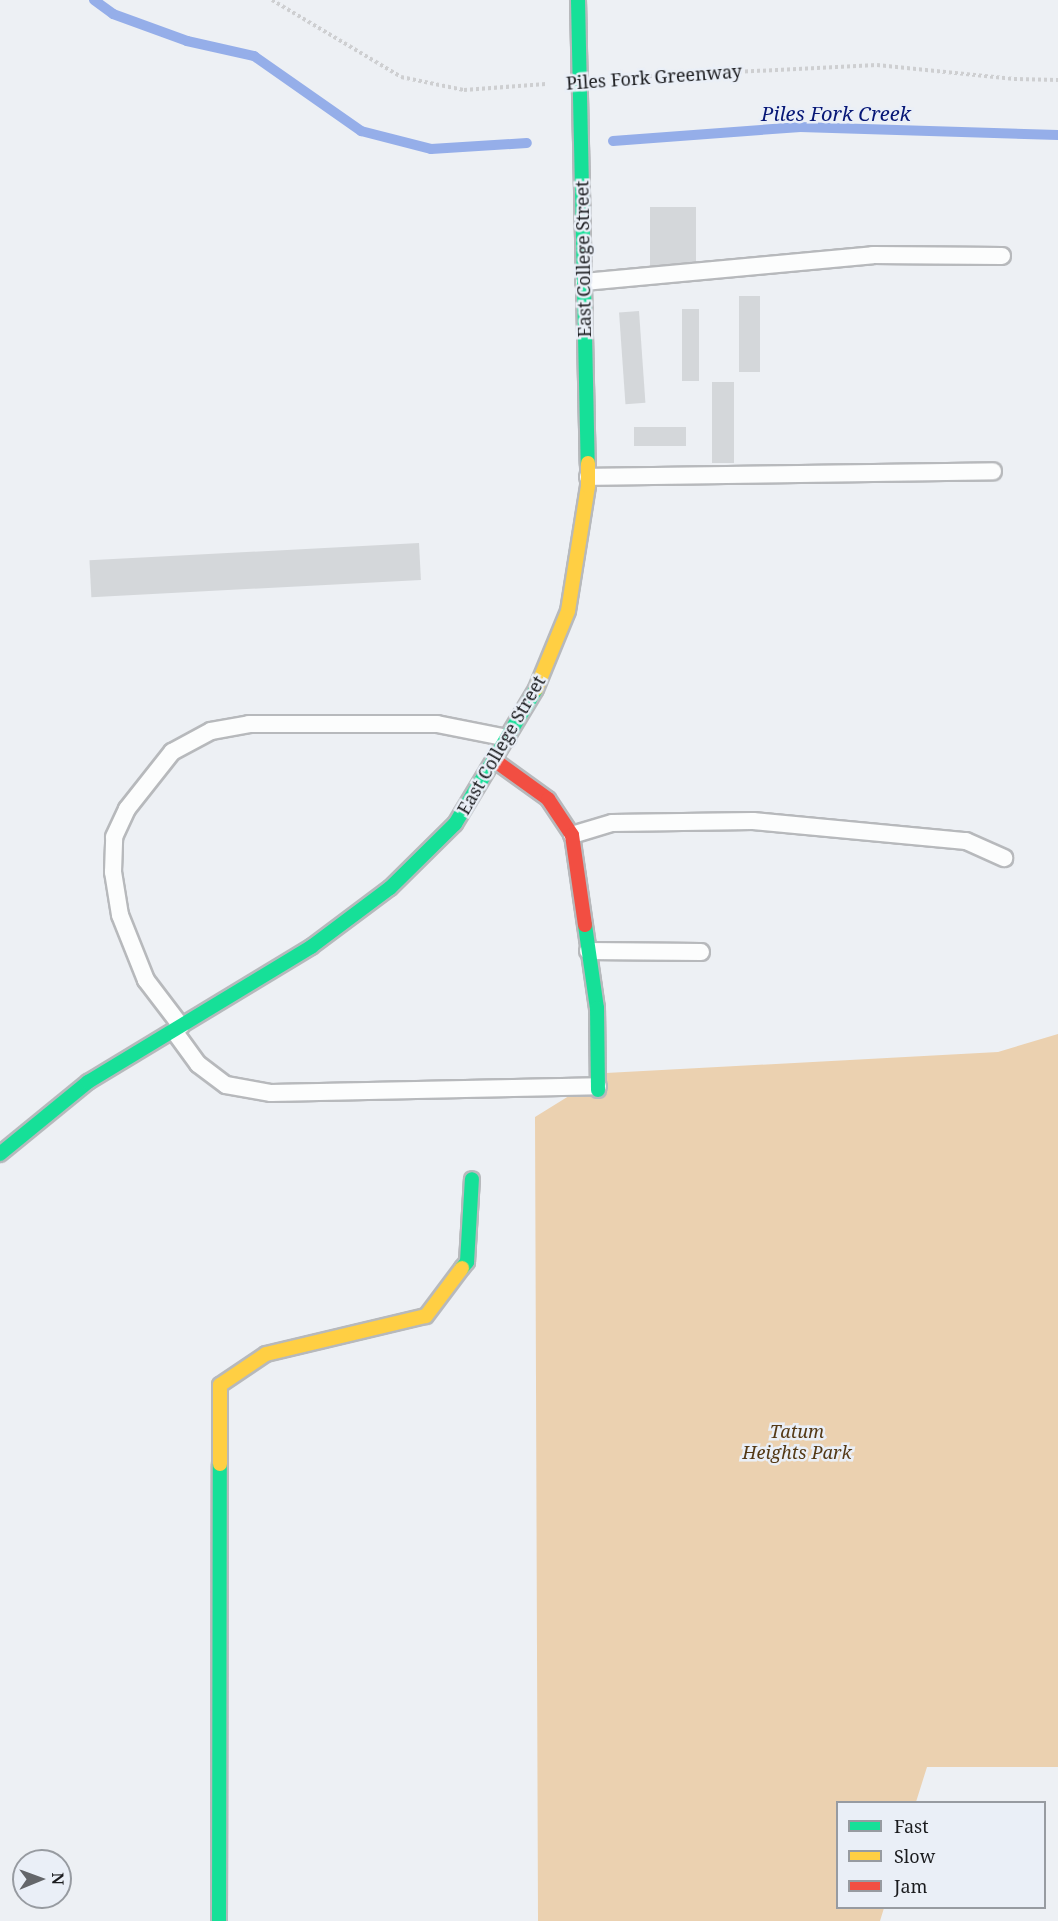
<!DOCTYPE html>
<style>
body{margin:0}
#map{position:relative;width:1058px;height:1921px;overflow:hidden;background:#edf0f4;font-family:"Noto Serif",serif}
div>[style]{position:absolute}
.green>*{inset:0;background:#ebd1b0}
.stream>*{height:10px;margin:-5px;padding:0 5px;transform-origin:5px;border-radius:5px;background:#95aee9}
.building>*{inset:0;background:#d4d7da;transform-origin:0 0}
.path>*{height:4px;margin-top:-2px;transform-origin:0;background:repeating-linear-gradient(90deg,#cecfd1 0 3px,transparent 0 6px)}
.roads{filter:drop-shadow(2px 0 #b7b9bc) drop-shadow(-2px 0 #b7b9bc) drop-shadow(0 2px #b7b9bc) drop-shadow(0 -2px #b7b9bc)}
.lane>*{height:16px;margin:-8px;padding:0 8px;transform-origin:8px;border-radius:8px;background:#fcfdfd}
.fast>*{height:14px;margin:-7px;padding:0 7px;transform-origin:7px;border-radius:7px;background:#16e098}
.slow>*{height:14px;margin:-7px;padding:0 7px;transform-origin:7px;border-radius:7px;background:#ffcf43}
.jam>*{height:14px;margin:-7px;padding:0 7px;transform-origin:7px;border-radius:7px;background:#f24e42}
span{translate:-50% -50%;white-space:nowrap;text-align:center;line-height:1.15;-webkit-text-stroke:5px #eaeff7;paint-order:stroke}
.street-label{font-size:18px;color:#1b1c1f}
.park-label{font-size:18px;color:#543915;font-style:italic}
.water-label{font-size:20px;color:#071776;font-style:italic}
.legend{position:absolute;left:836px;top:1801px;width:210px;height:108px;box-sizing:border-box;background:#eaeff7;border:2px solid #979ba1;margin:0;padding:8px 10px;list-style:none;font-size:18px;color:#1b1c1f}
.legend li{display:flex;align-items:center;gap:12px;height:30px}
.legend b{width:30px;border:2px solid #979ba1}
.north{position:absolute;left:12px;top:1849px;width:60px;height:60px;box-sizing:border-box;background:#eaeff7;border:2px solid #979ba1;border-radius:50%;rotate:89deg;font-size:16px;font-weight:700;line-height:24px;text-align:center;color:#1b1c1f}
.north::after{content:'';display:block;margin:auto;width:21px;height:27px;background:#64666a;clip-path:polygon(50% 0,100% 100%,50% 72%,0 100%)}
</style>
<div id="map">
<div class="green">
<div style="clip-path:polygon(1058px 1034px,1058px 1767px,927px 1767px,916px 1802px,838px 1802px,838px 1908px,884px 1908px,880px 1921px,538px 1921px,535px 1117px,606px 1073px,998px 1052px)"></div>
</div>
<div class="stream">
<div style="left:94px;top:0;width:24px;rotate:36deg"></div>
<div style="left:113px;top:14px;width:79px;rotate:20deg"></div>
<div style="left:187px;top:41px;width:69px;rotate:12.6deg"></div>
<div style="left:254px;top:56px;width:131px;rotate:35deg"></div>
<div style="left:361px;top:131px;width:72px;rotate:14.4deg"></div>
<div style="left:431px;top:149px;width:96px;rotate:-3.6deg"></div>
<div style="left:613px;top:141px;width:188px;rotate:-4.3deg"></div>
<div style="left:800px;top:127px;width:258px;rotate:1.8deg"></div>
</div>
<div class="building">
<div style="left:650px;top:207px;width:46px;height:60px"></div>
<div style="left:739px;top:296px;width:21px;height:76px"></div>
<div style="left:682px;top:309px;width:17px;height:72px"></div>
<div style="left:639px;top:311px;width:92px;height:20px;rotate:86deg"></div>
<div style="left:712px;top:382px;width:22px;height:81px"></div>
<div style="left:634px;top:427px;width:52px;height:19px"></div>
<div style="left:419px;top:543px;width:37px;height:330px;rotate:87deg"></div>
</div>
<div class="path">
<div style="left:272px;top:0;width:150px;rotate:30.8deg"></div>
<div style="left:401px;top:77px;width:64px;rotate:11.7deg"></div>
<div style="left:464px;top:90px;width:82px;rotate:-4.2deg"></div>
<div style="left:613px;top:78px;width:264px;rotate:-2.8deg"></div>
<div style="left:877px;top:65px;width:138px;rotate:5.8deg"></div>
<div style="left:1014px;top:79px;width:44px;rotate:1.3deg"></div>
</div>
<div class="roads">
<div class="lane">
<div style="left:584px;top:282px;width:290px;rotate:-5.3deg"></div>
<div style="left:873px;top:255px;width:129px;rotate:0.4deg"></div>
<div style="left:588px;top:477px;width:405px;rotate:-0.8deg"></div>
<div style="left:572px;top:835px;width:42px;rotate:-16.7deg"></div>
<div style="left:612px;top:823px;width:141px;rotate:-0.8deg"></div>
<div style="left:753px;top:821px;width:214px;rotate:5.4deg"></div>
<div style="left:966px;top:841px;width:42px;rotate:24.1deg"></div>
<div style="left:588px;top:951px;width:113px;rotate:0.5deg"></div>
<div style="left:181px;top:1026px;width:58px;rotate:-127.3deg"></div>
<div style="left:146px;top:980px;width:70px;rotate:-111.8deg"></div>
<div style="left:120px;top:915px;width:44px;rotate:-99.2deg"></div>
<div style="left:113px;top:872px;width:35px;rotate:-88deg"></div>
<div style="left:114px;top:837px;width:31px;rotate:-65deg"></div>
<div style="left:127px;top:809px;width:73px;rotate:-51.7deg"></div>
<div style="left:172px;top:752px;width:44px;rotate:-28.3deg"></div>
<div style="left:211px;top:731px;width:39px;rotate:-10deg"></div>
<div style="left:249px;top:724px;width:188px"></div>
<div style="left:437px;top:724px;width:72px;rotate:11.2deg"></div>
<div style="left:174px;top:1031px;width:41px;rotate:54deg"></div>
<div style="left:198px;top:1064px;width:35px;rotate:37deg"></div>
<div style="left:226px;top:1085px;width:46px;rotate:10.1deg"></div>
<div style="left:271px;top:1093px;width:327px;rotate:-1.2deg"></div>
</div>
<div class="fast">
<div style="left:578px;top:0;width:463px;rotate:88.8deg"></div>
<div style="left:585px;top:925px;width:84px;rotate:81.8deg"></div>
<div style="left:597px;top:1008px;width:82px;rotate:89.3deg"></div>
<div style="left:0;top:1154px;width:114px;rotate:-39.3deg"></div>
<div style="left:88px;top:1082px;width:261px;rotate:-31.2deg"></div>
<div style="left:311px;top:947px;width:99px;rotate:-36.8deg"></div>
<div style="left:390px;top:888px;width:91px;rotate:-44.6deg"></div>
<div style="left:455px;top:824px;width:157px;rotate:-59deg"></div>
<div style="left:462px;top:1268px;width:8px;rotate:-50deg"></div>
<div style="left:467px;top:1262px;width:83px;rotate:-86.6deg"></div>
<div style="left:219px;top:1921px;width:457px;rotate:-89.9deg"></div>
</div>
<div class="slow">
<div style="left:536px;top:689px;width:84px;rotate:-67.7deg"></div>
<div style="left:568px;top:611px;width:127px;rotate:-80.9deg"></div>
<div style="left:588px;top:486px;width:23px;rotate:-90deg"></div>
<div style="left:220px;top:1464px;width:79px;rotate:-90deg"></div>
<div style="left:220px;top:1385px;width:55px;rotate:-34deg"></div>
<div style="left:266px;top:1354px;width:164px;rotate:-13.4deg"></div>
<div style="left:426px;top:1316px;width:60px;rotate:-53.1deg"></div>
</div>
<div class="jam">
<div style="left:494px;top:760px;width:67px;rotate:35.8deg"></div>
<div style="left:548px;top:799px;width:43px;rotate:56.3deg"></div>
<div style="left:572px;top:835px;width:91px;rotate:81.8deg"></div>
</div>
</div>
<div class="street-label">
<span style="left:654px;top:77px;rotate:-4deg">Piles Fork Greenway</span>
<span style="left:583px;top:259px;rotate:-91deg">East College Street</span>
<span style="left:501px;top:745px;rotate:-60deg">East College Street</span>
</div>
<div class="park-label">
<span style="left:797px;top:1442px">Tatum<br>Heights Park</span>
</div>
<div class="water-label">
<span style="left:836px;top:113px">Piles Fork Creek</span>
</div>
<ul class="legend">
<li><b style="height:8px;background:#16e098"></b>Fast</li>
<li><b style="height:8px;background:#ffcf43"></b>Slow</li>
<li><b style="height:8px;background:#f24e42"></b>Jam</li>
</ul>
<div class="north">N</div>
</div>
